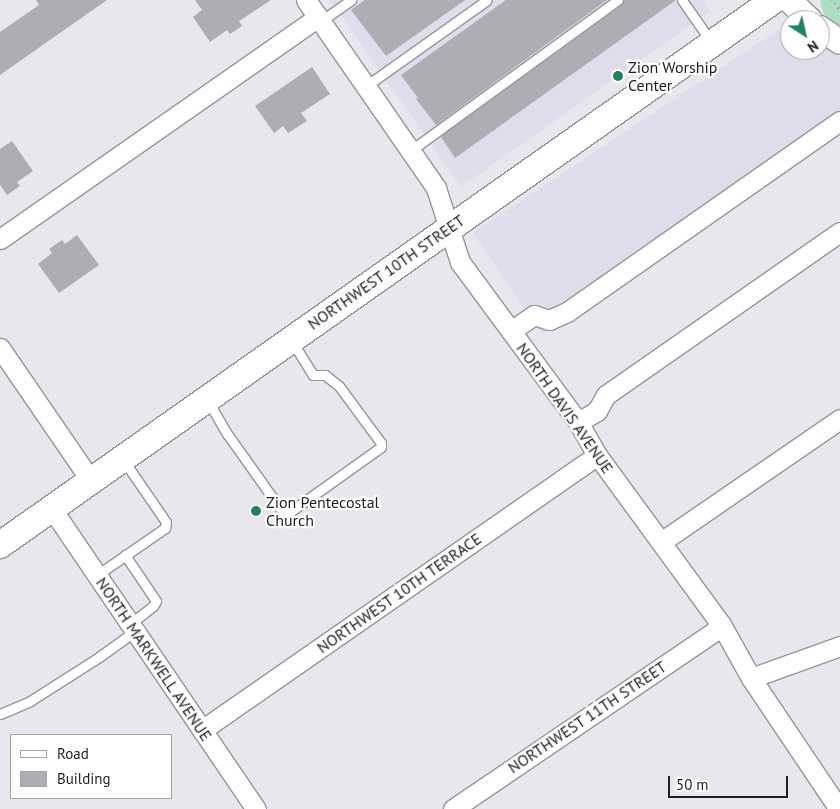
<!DOCTYPE html>
<style>
body{margin:0}
#map{position:relative;width:840px;height:809px;overflow:hidden;background:#e7e7ed;font-family:"PT Sans",sans-serif}
div>[style]{position:absolute}
.built>*{inset:0;background:#ddddeb}
.green>*{inset:0;background:#adddc3}
.building>*{inset:0;background:#adadb3}
.path>*{height:3px;margin-top:-1.5px;transform-origin:0;background:repeating-linear-gradient(90deg,#99999d 0 1px,transparent 0 5px)}
.roads{filter:drop-shadow(1px 0 #95959b) drop-shadow(-1px 0 #95959b) drop-shadow(0 1px #95959b) drop-shadow(0 -1px #95959b)}
.service>*{height:9px;margin:-4.5px;padding:0 4.5px;transform-origin:4.5px;border-radius:4.5px;background:#fff}
.minor>*{height:19px;margin:-9.5px;padding:0 9.5px;transform-origin:9.5px;border-radius:9.5px;background:#fff}
.tertiary>*{height:24px;margin:-12px;padding:0 12px;transform-origin:12px;border-radius:12px;background:#fff}
.secondary>*{height:26px;margin:-13px;padding:0 13px;transform-origin:13px;border-radius:13px;background:#fff}
.dots>*{width:14px;height:14px;translate:-50% -50%;box-sizing:border-box;border:2px solid #fff;border-radius:50%}
span{translate:-50% -50%;white-space:nowrap;text-align:center;line-height:1.15;-webkit-text-stroke:4.5px #fff;paint-order:stroke}
.poi-label{font-size:16px;color:#1e1e20}
.left{translate:0 -50%;text-align:left}
.street-label{font-size:16px;color:#1e1e20}
.legend{position:absolute;left:10px;top:734px;width:162px;height:65px;box-sizing:border-box;background:#fff;border:1px solid #a5a5a6;margin:0;padding:6px 9px;list-style:none;font-size:15px;color:#1e1e20}
.legend li{display:flex;align-items:center;gap:10px;height:25px}
.legend b{width:25px;border:1px solid #a5a5a6}
.north{position:absolute;left:780px;top:10px;width:50px;height:50px;box-sizing:border-box;background:#fff;border:1px solid #a5a5a6;border-radius:50%;rotate:145deg;font-size:14px;font-weight:700;line-height:20px;text-align:center;color:#1e1e20}
.north::after{content:'';display:block;margin:auto;width:18px;height:22px;background:#21835b;clip-path:polygon(50% 0,100% 100%,50% 72%,0 100%)}
.scale{position:absolute;left:668px;top:776px;width:120px;height:22px;box-sizing:border-box;border:2px solid #1e1e20;border-top:0;padding-left:6px;font-size:15px;line-height:18px;white-space:nowrap;color:#1e1e20;-webkit-text-stroke:4px #fff;paint-order:stroke}
</style>
<div id="map">
<div class="built">
<div style="clip-path:polygon(330px 0,702px 0,710px 11px,461px 187px)"></div>
<div style="clip-path:polygon(789px 23px,790px 50px,820px 50px,820px 44px,840px 58px,840px 130px,542px 334px,473px 233px)"></div>
</div>
<div class="green">
<div style="clip-path:polygon(820px 0,840px 0,840px 26px,824px 15px)"></div>
</div>
<div class="building">
<div style="clip-path:polygon(36px 0,107px 0,0 75px,0 32px,39px 5px)"></div>
<div style="clip-path:polygon(195px 0,271px 0,239px 21px,242px 26px,230px 34px,227px 30px,210px 42px,193px 17px,202px 10px)"></div>
<div style="clip-path:polygon(365px 0,465px 0,386px 56px,351px 10px)"></div>
<div style="clip-path:polygon(506px 0,607px 0,436px 125px,416px 99px,418px 98px,401px 75px)"></div>
<div style="clip-path:polygon(624px 0,676px 0,455px 158px,441px 137px,443px 135px,622px 5px)"></div>
<div style="clip-path:polygon(312px 67px,330px 94px,301px 113px,307px 121px,288px 133px,283px 126px,274px 133px,255px 106px)"></div>
<div style="clip-path:polygon(12px 141px,33px 171px,17px 182px,20px 186px,7px 195px,0 185px,0 149px)"></div>
<div style="clip-path:polygon(77px 235px,99px 265px,59px 293px,38px 264px,52px 253px,49px 249px,62px 240px,65px 244px)"></div>
</div>
<div class="path">
<div style="left:831px;top:0;width:13px;rotate:45deg"></div>
</div>
<div class="roads">
<div class="service">
<div style="left:682px;top:0;width:52px;rotate:55.1deg"></div>
<div style="left:321px;top:21px;width:37px;rotate:-35deg"></div>
<div style="left:366px;top:86px;width:148px;rotate:-35.4deg"></div>
<div style="left:410px;top:151px;width:257px;rotate:-36deg"></div>
<div style="left:208px;top:401px;width:39px;rotate:60deg"></div>
<div style="left:228px;top:435px;width:93px;rotate:54.6deg"></div>
<div style="left:282px;top:511px;width:6px;rotate:31deg"></div>
<div style="left:287px;top:514px;width:115px;rotate:-35.5deg"></div>
<div style="left:381px;top:447px;width:4px;rotate:-90deg"></div>
<div style="left:381px;top:443px;width:71px;rotate:-126.4deg"></div>
<div style="left:339px;top:386px;width:18px;rotate:-142deg"></div>
<div style="left:325px;top:375px;width:12px;rotate:180deg"></div>
<div style="left:313px;top:375px;width:39px;rotate:-122deg"></div>
<div style="left:125px;top:555px;width:55px;rotate:56deg"></div>
<div style="left:156px;top:601px;width:6px;rotate:121deg"></div>
<div style="left:153px;top:606px;width:29px;rotate:142deg"></div>
<div style="left:97px;top:575px;width:83px;rotate:-34.7deg"></div>
<div style="left:165px;top:528px;width:6px;rotate:-81deg"></div>
<div style="left:166px;top:522px;width:74px;rotate:-124.5deg"></div>
<div style="left:0;top:714px;width:33px;rotate:-23deg"></div>
<div style="left:30px;top:701px;width:82px;rotate:-32.5deg"></div>
<div style="left:99px;top:657px;width:44px;rotate:-35.8deg"></div>
</div>
<div class="minor">
<div style="left:306px;top:0;width:229px;rotate:55.3deg"></div>
<div style="left:436px;top:188px;width:78px;rotate:72deg"></div>
<div style="left:460px;top:262px;width:199px;rotate:53.6deg"></div>
<div style="left:578px;top:422px;width:38px;rotate:60deg"></div>
<div style="left:597px;top:455px;width:212px;rotate:53.8deg"></div>
<div style="left:722px;top:626px;width:60px;rotate:60.9deg"></div>
<div style="left:751px;top:678px;width:158px;rotate:56.1deg"></div>
<div style="left:0;top:239px;width:388px;rotate:-34.9deg"></div>
<div style="left:511px;top:331px;width:28px;rotate:-35deg"></div>
<div style="left:534px;top:315px;width:16px;rotate:18deg"></div>
<div style="left:549px;top:320px;width:20px;rotate:-24deg"></div>
<div style="left:567px;top:312px;width:333px;rotate:-35deg"></div>
<div style="left:0;top:348px;width:161px;rotate:55.6deg"></div>
<div style="left:578px;top:422px;width:22px;rotate:-30deg"></div>
<div style="left:597px;top:411px;width:18px;rotate:-61deg"></div>
<div style="left:606px;top:395px;width:285px;rotate:-34.9deg"></div>
<div style="left:52px;top:509px;width:363px;rotate:55.8deg"></div>
<div style="left:661px;top:542px;width:217px;rotate:-34.5deg"></div>
<div style="left:751px;top:678px;width:95px;rotate:-19.8deg"></div>
<div style="left:202px;top:730px;width:481px;rotate:-34.8deg"></div>
<div style="left:453px;top:809px;width:325px;rotate:-34.2deg"></div>
</div>
<div class="tertiary">
<div style="left:789px;top:0;width:29px;rotate:44deg"></div>
<div style="left:820px;top:28px;width:24px;rotate:35deg"></div>
</div>
<div class="secondary">
<div style="left:0;top:545px;width:947px;rotate:-35.15deg"></div>
</div>
</div>
<div class="dots">
<div style="left:618px;top:76px;background:#21835b"></div>
<div style="left:256px;top:511px;background:#21835b"></div>
</div>
<div class="poi-label">
<span class="left" style="left:628px;top:76px">Zion Worship<br>Center</span>
<span class="left" style="left:266px;top:511px">Zion Pentecostal<br>Church</span>
</div>
<div class="street-label">
<span style="left:386px;top:272px;rotate:-35deg">NORTHWEST 10TH STREET</span>
<span style="left:565px;top:408px;rotate:55deg">NORTH DAVIS AVENUE</span>
<span style="left:399px;top:593px;rotate:-35deg">NORTHWEST 10TH TERRACE</span>
<span style="left:154px;top:659px;rotate:56deg">NORTH MARKWELL AVENUE</span>
<span style="left:587px;top:717px;rotate:-34deg">NORTHWEST 11TH STREET</span>
</div>
<ul class="legend">
<li><b style="height:6px;background:#fff"></b>Road</li>
<li><b style="height:14px;background:#adadb3"></b>Building</li>
</ul>
<div class="north">N</div>
<div class="scale">50 m</div>
</div>
